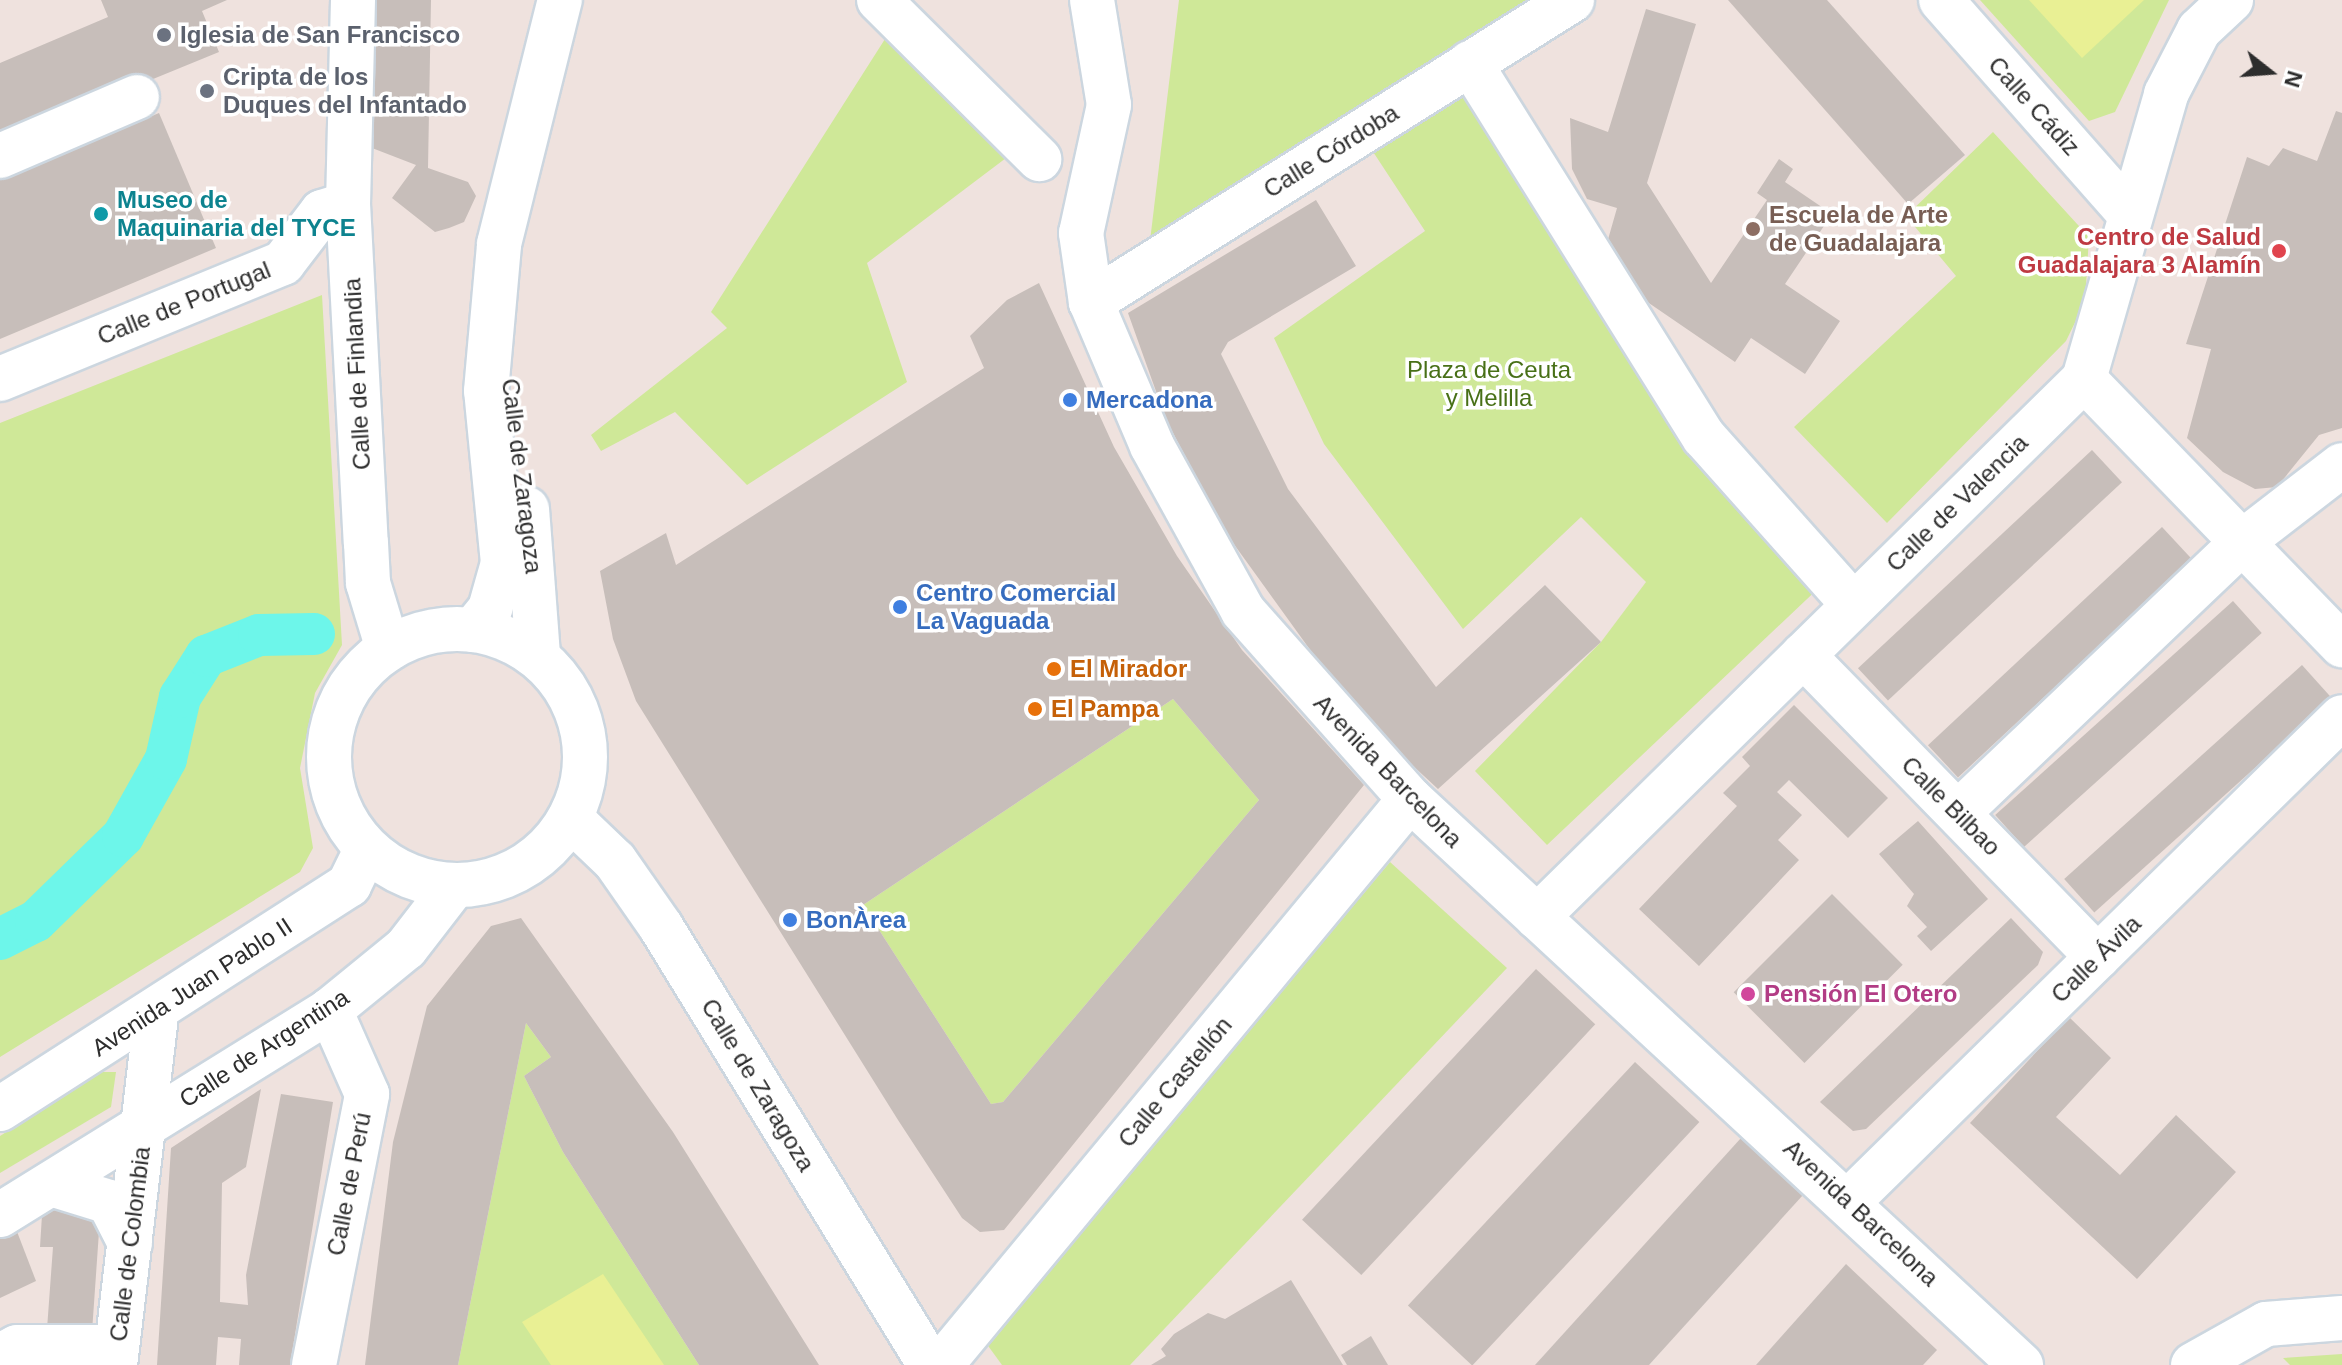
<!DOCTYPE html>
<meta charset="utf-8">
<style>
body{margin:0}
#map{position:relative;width:2342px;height:1365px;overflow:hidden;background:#efe2de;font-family:Helvetica,sans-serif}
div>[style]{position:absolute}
.green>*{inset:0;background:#cfe898}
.pitch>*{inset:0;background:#e9f094}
.canal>*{height:42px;margin:-21px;padding:0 21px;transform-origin:21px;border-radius:21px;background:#6df6ea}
.building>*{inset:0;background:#c7beba;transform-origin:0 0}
.roads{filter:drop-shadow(2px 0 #ccd6df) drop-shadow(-2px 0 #ccd6df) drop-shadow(0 2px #ccd6df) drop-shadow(0 -2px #ccd6df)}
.street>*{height:44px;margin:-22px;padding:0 22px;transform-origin:22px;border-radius:22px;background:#fff}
.secondary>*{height:44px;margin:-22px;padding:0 22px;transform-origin:22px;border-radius:22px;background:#fff}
.secondary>.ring{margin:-22px;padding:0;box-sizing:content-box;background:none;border:44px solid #fff;border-radius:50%}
.dots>*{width:22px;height:22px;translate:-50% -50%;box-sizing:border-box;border:4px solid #fff;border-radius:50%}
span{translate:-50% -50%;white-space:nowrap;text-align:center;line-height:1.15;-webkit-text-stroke:7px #fff;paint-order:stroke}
.worship-label{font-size:24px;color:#5b616d;font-weight:700}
.left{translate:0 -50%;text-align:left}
.street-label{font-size:24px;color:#2d2d2d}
.culture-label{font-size:24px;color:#0d838f;font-weight:700}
.education-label{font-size:24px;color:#785e54;font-weight:700}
.health-label{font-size:24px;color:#be3a42;font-weight:700}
.right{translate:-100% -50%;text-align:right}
.park-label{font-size:24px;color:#487017}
.shop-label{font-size:24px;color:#366cbe;font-weight:700}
.food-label{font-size:24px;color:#c56008;font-weight:700}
.hotel-label{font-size:24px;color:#b23c85;font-weight:700}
.north{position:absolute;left:2230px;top:32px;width:80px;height:80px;-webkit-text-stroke:6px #fff;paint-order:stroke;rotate:107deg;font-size:22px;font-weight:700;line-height:32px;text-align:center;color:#2d2d2d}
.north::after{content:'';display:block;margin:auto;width:28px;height:36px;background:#2d2d2d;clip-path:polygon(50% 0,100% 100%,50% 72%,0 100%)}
</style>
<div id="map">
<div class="green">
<div style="clip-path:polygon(1179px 0,1553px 0,1150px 241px)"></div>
<div style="clip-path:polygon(1980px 0,2169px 0,2115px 112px,2089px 121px)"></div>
<div style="clip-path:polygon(885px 39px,1010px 155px,867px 263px,907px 382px,747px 485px,675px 412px,601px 451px,591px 435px,727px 328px,711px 312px)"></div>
<div style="clip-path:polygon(1487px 71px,1715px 425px,1844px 564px,1547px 845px,1475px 771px,1601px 642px,1646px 582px,1581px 517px,1463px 629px,1324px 444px,1274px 338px,1425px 231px,1364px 138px)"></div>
<div style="clip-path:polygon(1993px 132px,2089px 237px,2085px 302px,2066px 341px,1887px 523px,1794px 427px,1956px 276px,1906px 216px)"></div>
<div style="clip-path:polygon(322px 295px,342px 645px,315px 693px,300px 768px,313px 848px,300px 872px,0 1057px,0 423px)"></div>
<div style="clip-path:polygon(1173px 699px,1259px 800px,1003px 1102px,991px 1104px,863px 905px)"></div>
<div style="clip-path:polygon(1390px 862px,1507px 968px,1130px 1365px,1002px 1365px,986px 1343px)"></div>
<div style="clip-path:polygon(526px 1023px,551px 1057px,524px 1076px,563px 1152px,699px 1365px,458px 1365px)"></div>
<div style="clip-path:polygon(101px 1072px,116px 1072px,111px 1107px,0 1173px,0 1136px)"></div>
<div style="clip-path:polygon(2342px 1354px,2342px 1365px,2290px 1365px,2283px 1358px)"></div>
</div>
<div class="pitch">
<div style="clip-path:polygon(2029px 0,2144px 0,2082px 58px)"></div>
<div style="clip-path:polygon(603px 1274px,664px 1365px,551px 1365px,522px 1322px)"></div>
</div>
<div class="canal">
<div style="left:0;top:939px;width:40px;rotate:-26.6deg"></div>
<div style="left:36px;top:921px;width:122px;rotate:-44.3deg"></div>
<div style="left:123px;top:836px;width:88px;rotate:-60.8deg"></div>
<div style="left:166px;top:759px;width:64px;rotate:-77.3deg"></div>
<div style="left:180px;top:697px;width:49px;rotate:-57.6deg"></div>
<div style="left:206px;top:656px;width:57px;rotate:-21.6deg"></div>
<div style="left:259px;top:635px;width:55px;rotate:-1deg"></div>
</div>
<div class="building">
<div style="clip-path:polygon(101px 0,227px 0,202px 11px,219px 52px,136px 86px,132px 75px,0 130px,0 63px,108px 17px)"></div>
<div style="clip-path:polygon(374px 0,431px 0,428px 168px,468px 182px,476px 196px,464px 222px,449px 228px,435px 232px,392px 198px,416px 165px,372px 148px)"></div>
<div style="clip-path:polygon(1728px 0,1827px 0,1965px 155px,1908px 204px)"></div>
<div style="clip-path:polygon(1646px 9px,1696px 24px,1647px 183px,1711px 283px,1767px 200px,1757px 193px,1779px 159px,1793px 169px,1785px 182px,1832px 214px,1785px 284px,1840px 321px,1805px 374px,1751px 338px,1735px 362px,1643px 299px,1605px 250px,1617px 208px,1587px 199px,1572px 169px,1570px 118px,1608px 132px)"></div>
<div style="clip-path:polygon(2336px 111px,2342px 113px,2342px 428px,2319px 435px,2277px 487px,2255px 489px,2223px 472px,2187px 438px,2211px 349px,2186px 344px,2247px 157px,2269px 166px,2283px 148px,2317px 161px)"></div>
<div style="clip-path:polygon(159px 113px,216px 248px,0 339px,0 180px)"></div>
<div style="clip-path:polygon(1316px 200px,1356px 266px,1228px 342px,1221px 354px,1288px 489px,1436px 687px,1545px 585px,1601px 642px,1438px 789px,1355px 712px,1228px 536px,1167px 422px,1128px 313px)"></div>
<div style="clip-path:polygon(evenodd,1039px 283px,1114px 447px,1177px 556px,1242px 650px,1364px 785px,1004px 1230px,980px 1232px,962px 1218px,898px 1120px,636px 701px,613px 639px,600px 571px,666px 533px,676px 565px,984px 368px,970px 336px,1007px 300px,1039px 283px,1173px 699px,1259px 800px,1003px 1102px,991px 1104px,863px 905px,1173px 699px)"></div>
<div style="left:2092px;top:450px;width:44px;height:320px;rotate:47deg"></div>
<div style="left:2162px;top:527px;width:44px;height:320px;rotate:47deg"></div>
<div style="left:2233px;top:601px;width:43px;height:320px;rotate:48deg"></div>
<div style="left:2302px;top:665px;width:45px;height:320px;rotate:48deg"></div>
<div style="clip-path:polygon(1794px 705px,1888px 798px,1848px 838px,1789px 780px,1777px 792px,1802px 815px,1778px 840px,1799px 860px,1699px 966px,1639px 909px,1737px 806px,1723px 793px,1750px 766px,1742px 757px)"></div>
<div style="clip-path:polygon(1918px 821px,1988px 899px,1931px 951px,1917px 936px,1927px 927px,1907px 906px,1914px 894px,1879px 854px)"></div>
<div style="left:1832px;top:894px;width:100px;height:139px;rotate:45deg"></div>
<div style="clip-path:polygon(521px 918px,673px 1132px,819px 1365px,699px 1365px,563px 1152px,524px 1076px,551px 1057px,526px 1023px,458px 1365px,365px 1365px,393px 1142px,427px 1006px,491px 926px)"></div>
<div style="clip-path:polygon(2011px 918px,2043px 952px,2038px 965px,1866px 1129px,1853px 1131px,1820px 1102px)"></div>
<div style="left:1536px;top:969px;width:81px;height:343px;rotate:43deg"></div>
<div style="clip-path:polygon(2069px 1017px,2111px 1058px,2056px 1117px,2120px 1175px,2176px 1115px,2236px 1172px,2137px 1279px,1970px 1123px)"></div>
<div style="left:1635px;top:1062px;width:88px;height:333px;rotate:43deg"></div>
<div style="clip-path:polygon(261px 1089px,246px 1167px,222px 1183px,220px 1302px,248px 1305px,246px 1275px,281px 1094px,333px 1102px,290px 1365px,239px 1365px,241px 1339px,218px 1337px,216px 1365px,157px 1365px,171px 1148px)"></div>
<div style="clip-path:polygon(1741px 1138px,1803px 1195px,1649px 1365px,1535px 1365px)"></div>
<div style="clip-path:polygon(43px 1199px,101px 1203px,92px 1332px,47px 1329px,53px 1247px,40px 1247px)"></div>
<div style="clip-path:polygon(16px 1229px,36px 1281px,0 1298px,0 1237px)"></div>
<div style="clip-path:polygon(1846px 1264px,1937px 1350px,1923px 1365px,1756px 1365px)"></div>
<div style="clip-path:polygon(1291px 1280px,1343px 1365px,1151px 1365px,1166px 1356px,1161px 1349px,1174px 1334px,1208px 1313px,1225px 1319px)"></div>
<div style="clip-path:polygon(1371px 1336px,1388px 1365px,1347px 1365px,1341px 1355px)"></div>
</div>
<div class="roads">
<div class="street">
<div style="left:353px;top:0;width:204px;rotate:91.4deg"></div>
<div style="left:348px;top:204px;width:339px;rotate:87deg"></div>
<div style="left:366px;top:543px;width:40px;rotate:87.1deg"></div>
<div style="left:368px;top:583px;width:69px;rotate:73.1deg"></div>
<div style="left:879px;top:0;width:226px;rotate:44.8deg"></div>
<div style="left:1092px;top:0;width:106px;rotate:80.8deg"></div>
<div style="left:1109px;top:105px;width:131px;rotate:102.3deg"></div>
<div style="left:1081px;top:233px;width:70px;rotate:81.8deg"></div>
<div style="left:1091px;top:302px;width:156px;rotate:67deg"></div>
<div style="left:1152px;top:446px;width:188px;rotate:61.1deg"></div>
<div style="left:1243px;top:611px;width:251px;rotate:48.4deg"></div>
<div style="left:1410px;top:799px;width:833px;rotate:42.81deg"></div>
<div style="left:1941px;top:0;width:283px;rotate:48.6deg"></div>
<div style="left:1470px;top:63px;width:441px;rotate:58deg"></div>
<div style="left:1704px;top:437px;width:224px;rotate:48.3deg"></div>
<div style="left:0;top:156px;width:149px;rotate:-23.3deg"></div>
<div style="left:1091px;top:302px;width:568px;rotate:-32.12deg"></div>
<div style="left:0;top:379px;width:306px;rotate:-22.3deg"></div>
<div style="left:283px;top:263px;width:64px;rotate:-52.6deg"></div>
<div style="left:322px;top:212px;width:27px;rotate:-17deg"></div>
<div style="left:2084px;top:379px;width:371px;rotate:45.9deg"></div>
<div style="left:1803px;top:655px;width:422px;rotate:45.7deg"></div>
<div style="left:1958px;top:813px;width:398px;rotate:-43.6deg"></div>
<div style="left:2246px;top:539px;width:121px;rotate:-37.6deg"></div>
<div style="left:1537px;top:917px;width:767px;rotate:-44.52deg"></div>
<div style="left:2084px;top:379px;width:297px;rotate:-73.9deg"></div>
<div style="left:2166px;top:94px;width:72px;rotate:-62.7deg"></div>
<div style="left:2199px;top:30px;width:44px;rotate:-43.2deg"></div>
<div style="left:51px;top:1184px;width:61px;rotate:17.2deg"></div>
<div style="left:109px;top:1202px;width:46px;rotate:62.9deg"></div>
<div style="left:1850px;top:1200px;width:689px;rotate:-44.47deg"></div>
<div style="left:0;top:1356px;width:19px;rotate:-28deg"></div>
<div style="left:17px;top:1347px;width:100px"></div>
<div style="left:115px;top:1365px;width:357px;rotate:-83.3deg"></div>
<div style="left:314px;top:1365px;width:276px;rotate:-78.9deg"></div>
<div style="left:367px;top:1094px;width:92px;rotate:-113.8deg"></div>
<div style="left:941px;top:1365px;width:735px;rotate:-50.35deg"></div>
<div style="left:2193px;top:1365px;width:84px;rotate:-29.3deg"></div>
<div style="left:2266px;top:1324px;width:76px;rotate:-4.5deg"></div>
</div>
<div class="secondary">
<div style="left:527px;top:509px;width:148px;rotate:85.7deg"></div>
<div class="ring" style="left:329px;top:629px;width:212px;height:212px"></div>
<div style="left:473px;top:630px;width:27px;rotate:-51deg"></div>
<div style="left:490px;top:609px;width:48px;rotate:-74.2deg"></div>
<div style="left:503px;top:563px;width:173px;rotate:-95.6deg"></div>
<div style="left:486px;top:391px;width:148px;rotate:-84.9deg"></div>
<div style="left:499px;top:244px;width:252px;rotate:-76deg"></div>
<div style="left:570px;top:818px;width:62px;rotate:43.7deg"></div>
<div style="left:615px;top:861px;width:80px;rotate:55.1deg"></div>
<div style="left:661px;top:927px;width:514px;rotate:58.44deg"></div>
<div style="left:0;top:1109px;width:415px;rotate:-32.7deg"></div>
<div style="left:349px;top:885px;width:39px;rotate:-64deg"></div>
<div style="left:0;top:1215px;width:388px;rotate:-31.8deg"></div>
<div style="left:330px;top:1010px;width:98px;rotate:-39.2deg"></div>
<div style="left:406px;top:948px;width:78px;rotate:-52.3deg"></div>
</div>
</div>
<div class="dots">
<div style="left:164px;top:35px;background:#6b7280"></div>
<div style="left:207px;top:91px;background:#6b7280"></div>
<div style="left:101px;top:214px;background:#0f9aa8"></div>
<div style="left:1753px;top:229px;background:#8d6e63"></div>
<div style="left:2279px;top:251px;background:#e0444e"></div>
<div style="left:1070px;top:400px;background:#3f7fe0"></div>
<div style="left:900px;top:607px;background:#3f7fe0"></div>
<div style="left:1054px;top:669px;background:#e8710a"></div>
<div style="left:1035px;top:709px;background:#e8710a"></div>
<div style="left:790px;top:920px;background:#3f7fe0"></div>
<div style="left:1748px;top:994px;background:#d1479c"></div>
</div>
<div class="worship-label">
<span class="left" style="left:180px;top:35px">Iglesia de San Francisco</span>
<span class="left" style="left:223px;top:91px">Cripta de los<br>Duques del Infantado</span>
</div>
<div class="street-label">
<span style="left:2034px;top:106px;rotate:48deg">Calle Cádiz</span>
<span style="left:1331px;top:151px;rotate:-32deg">Calle Córdoba</span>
<span style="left:184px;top:303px;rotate:-22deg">Calle de Portugal</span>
<span style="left:357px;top:374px;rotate:-93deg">Calle de Finlandia</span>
<span style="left:522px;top:476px;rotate:83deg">Calle de Zaragoza</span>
<span style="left:1957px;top:503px;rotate:-44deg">Calle de Valencia</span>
<span style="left:1388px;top:771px;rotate:46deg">Avenida Barcelona</span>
<span style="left:1951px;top:806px;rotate:45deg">Calle Bilbao</span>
<span style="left:2096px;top:959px;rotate:-44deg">Calle Ávila</span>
<span style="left:192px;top:987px;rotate:-33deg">Avenida Juan Pablo II</span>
<span style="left:264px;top:1048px;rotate:-33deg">Calle de Argentina</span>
<span style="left:1175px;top:1082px;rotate:-50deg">Calle Castellón</span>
<span style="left:758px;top:1085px;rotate:59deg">Calle de Zaragoza</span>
<span style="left:349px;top:1184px;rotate:-79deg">Calle de Perú</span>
<span style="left:1861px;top:1213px;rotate:43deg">Avenida Barcelona</span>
<span style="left:130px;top:1244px;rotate:-83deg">Calle de Colombia</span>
</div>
<div class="culture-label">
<span class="left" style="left:117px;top:214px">Museo de<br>Maquinaria del TYCE</span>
</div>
<div class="education-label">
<span class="left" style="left:1769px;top:229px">Escuela de Arte<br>de Guadalajara</span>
</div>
<div class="health-label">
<span class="right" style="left:2261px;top:251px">Centro de Salud<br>Guadalajara 3 Alamín</span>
</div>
<div class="park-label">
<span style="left:1489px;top:384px">Plaza de Ceuta<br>y Melilla</span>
</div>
<div class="shop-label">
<span class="left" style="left:1086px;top:400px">Mercadona</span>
<span class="left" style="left:916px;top:607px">Centro Comercial<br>La Vaguada</span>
<span class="left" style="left:806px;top:920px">BonÀrea</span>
</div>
<div class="food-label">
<span class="left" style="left:1070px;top:669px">El Mirador</span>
<span class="left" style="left:1051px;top:709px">El Pampa</span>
</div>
<div class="hotel-label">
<span class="left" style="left:1764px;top:994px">Pensión El Otero</span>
</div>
<div class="north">N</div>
</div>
